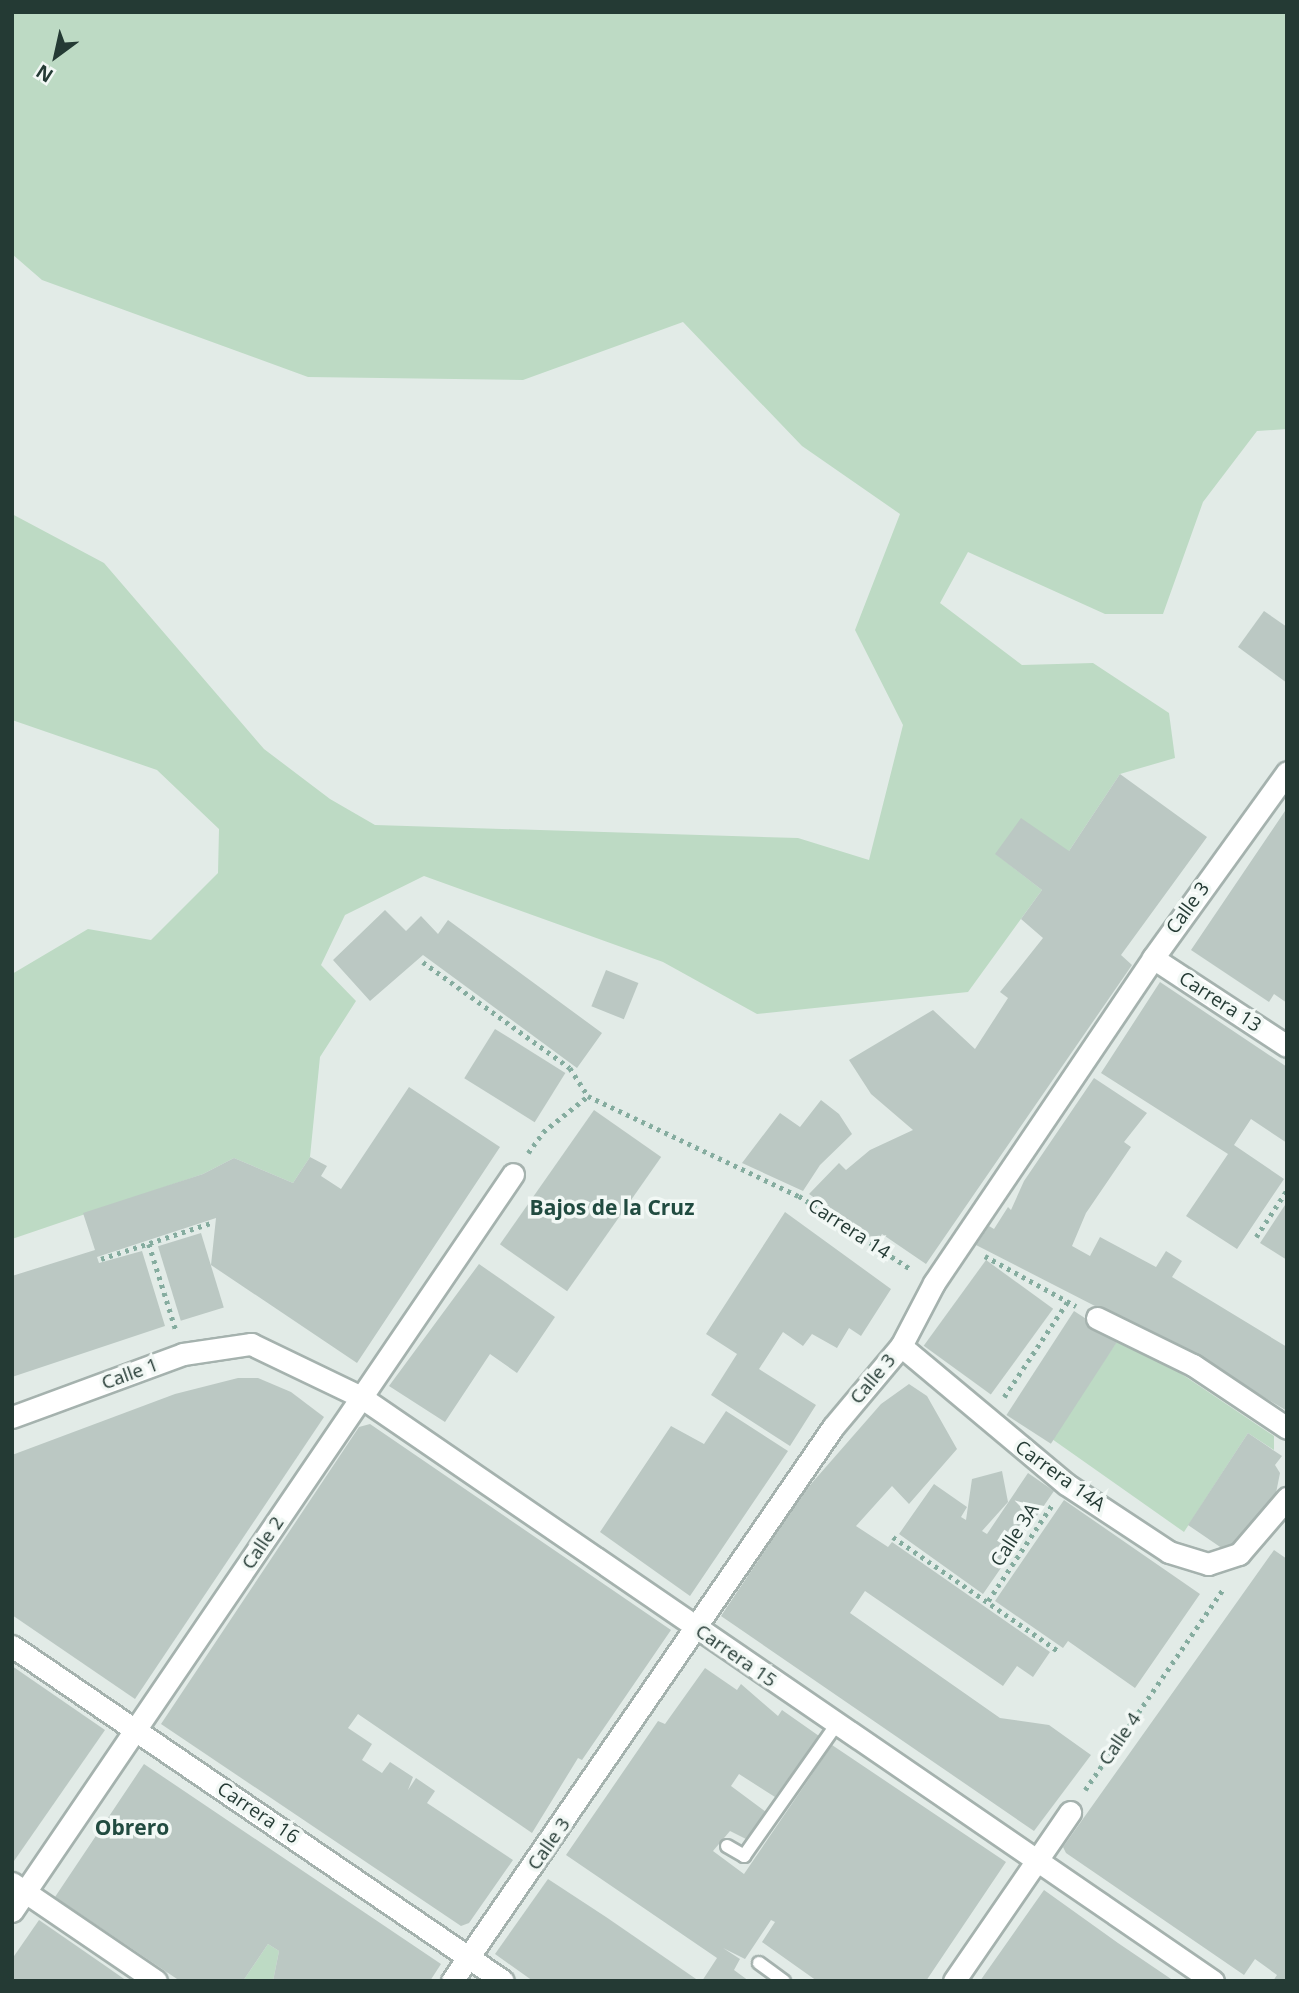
<!DOCTYPE html>
<style>
body{margin:0}
#map{position:relative;width:1299px;height:1993px;overflow:hidden;background:#e2ebe7;font-family:"Open Sans",sans-serif}
div>[style]{position:absolute}
.green>*{inset:0;background:#bddac4}
.building>*{inset:0;background:#bbc8c3;transform-origin:0 0}
.path>*{height:4.5px;margin-top:-2.25px;transform-origin:0;background:repeating-linear-gradient(90deg,#85ac9f 0 3.5px,transparent 0 8.5px)}
.roads{filter:drop-shadow(2px 0 #a5b2ae) drop-shadow(-2px 0 #a5b2ae) drop-shadow(0 2px #a5b2ae) drop-shadow(0 -2px #a5b2ae)}
.lane>*{height:12px;margin:-6px;padding:0 6px;transform-origin:6px;border-radius:6px;background:#fff}
.street>*{height:21px;margin:-10.5px;padding:0 10.5px;transform-origin:10.5px;border-radius:10.5px;background:#fff}
.secondary>*{height:21px;margin:-10.5px;padding:0 10.5px;transform-origin:10.5px;border-radius:10.5px;background:#fff}
span{translate:-50% -50%;white-space:nowrap;text-align:center;line-height:1.15;-webkit-text-stroke:7px #f2f8f5;paint-order:stroke}
.street-label{font-size:19px;color:#243a34}
.neighbourhood-label{font-size:21px;color:#214b40;font-weight:700}
.frame{position:absolute;inset:0;border:14px solid #243a34;pointer-events:none}
.north{position:absolute;left:21px;top:21px;width:70px;height:70px;-webkit-text-stroke:5px #f2f8f5;paint-order:stroke;rotate:213deg;font-size:19px;font-weight:700;line-height:28px;text-align:center;color:#243a34}
.north::after{content:'';display:block;margin:auto;width:24px;height:32px;background:#243a34;clip-path:polygon(50% 0,100% 100%,50% 72%,0 100%)}
</style>
<div id="map">
<div class="green">
<div style="clip-path:polygon(12px 12px,1287px 12px,1287px 429px,1257px 431px,1203px 502px,1163px 614px,1105px 614px,968px 552px,940px 603px,1022px 665px,1093px 663px,1169px 713px,1175px 758px,1120px 774px,1069px 851px,996px 854px,1042px 890px,968px 992px,757px 1014px,663px 962px,424px 876px,345px 915px,321px 965px,356px 1001px,320px 1057px,310px 1157px,293px 1183px,234px 1158px,203px 1174px,12px 1239px,12px 974px,88px 929px,151px 940px,218px 873px,219px 829px,157px 770px,12px 720px,12px 514px,104px 563px,264px 749px,330px 799px,375px 825px,798px 838px,869px 860px,903px 725px,855px 630px,900px 514px,802px 446px,683px 322px,523px 380px,308px 377px,42px 280px,12px 254px)"></div>
<div style="clip-path:polygon(1122px 1334px,1274px 1436px,1274px 1450px,1248px 1433px,1184px 1532px,1052px 1439px)"></div>
<div style="clip-path:polygon(268px 1944px,279px 1951px,273px 1981px,243px 1981px)"></div>
</div>
<div class="building">
<div style="clip-path:polygon(1264px 611px,1287px 627px,1287px 683px,1238px 647px)"></div>
<div style="clip-path:polygon(1120px 774px,1207px 837px,1121px 955px,1132px 965px,926px 1264px,882px 1234px,877px 1242px,809px 1194px,839px 1163px,846px 1170px,870px 1150px,913px 1130px,871px 1094px,849px 1060px,933px 1010px,975px 1049px,1008px 998px,1000px 992px,1043px 938px,1021px 919px,1042px 890px,995px 854px,1021px 818px,1069px 851px)"></div>
<div style="clip-path:polygon(1287px 808px,1287px 1003px,1274px 994px,1269px 1002px,1191px 950px)"></div>
<div style="clip-path:polygon(385px 910px,406px 931px,421px 916px,438px 934px,448px 920px,602px 1033px,577px 1068px,423px 955px,370px 1001px,333px 960px)"></div>
<div style="left:606px;top:970px;width:35px;height:39px;rotate:22deg"></div>
<div style="clip-path:polygon(1160px 982px,1287px 1067px,1287px 1143px,1251px 1119px,1234px 1145px,1284px 1179px,1237px 1249px,1186px 1216px,1228px 1154px,1101px 1073px)"></div>
<div style="left:495px;top:1029px;width:83px;height:58px;rotate:32deg"></div>
<div style="clip-path:polygon(1094px 1078px,1147px 1113px,1124px 1142px,1131px 1147px,1086px 1213px,1072px 1246px,1090px 1256px,1100px 1237px,1156px 1267px,1166px 1251px,1182px 1261px,1172px 1277px,1287px 1347px,1287px 1411px,1212px 1366px,976px 1245px,989px 1226px,994px 1229px,1008px 1207px,1011px 1210px,1024px 1181px)"></div>
<div style="clip-path:polygon(409px 1087px,500px 1147px,357px 1363px,211px 1265px,216px 1218px,97px 1257px,99px 1263px,142px 1251px,165px 1326px,12px 1377px,12px 1276px,95px 1250px,83px 1213px,203px 1174px,234px 1158px,293px 1183px,310px 1157px,327px 1166px,321px 1176px,341px 1189px)"></div>
<div style="clip-path:polygon(821px 1100px,839px 1114px,852px 1134px,820px 1165px,803px 1191px,742px 1163px,780px 1113px,800px 1127px)"></div>
<div style="left:594px;top:1110px;width:82px;height:164px;rotate:35deg"></div>
<div style="clip-path:polygon(1287px 1202px,1287px 1260px,1260px 1243px)"></div>
<div style="clip-path:polygon(785px 1212px,891px 1289px,861px 1336px,849px 1328px,837px 1348px,812px 1334px,803px 1346px,783px 1332px,759px 1369px,816px 1405px,790px 1446px,711px 1395px,737px 1354px,706px 1334px)"></div>
<div style="left:201px;top:1233px;width:78px;height:45px;rotate:73deg"></div>
<div style="left:986px;top:1260px;width:83px;height:106px;rotate:36deg"></div>
<div style="clip-path:polygon(479px 1264px,555px 1317px,517px 1373px,490px 1354px,445px 1422px,389px 1386px)"></div>
<div style="left:1074px;top:1311px;width:53px;height:124px;rotate:33deg"></div>
<div style="clip-path:polygon(238px 1378px,258px 1378px,291px 1392px,324px 1417px,135px 1699px,12px 1615px,12px 1455px,175px 1394px)"></div>
<div style="clip-path:polygon(909px 1384px,927px 1396px,957px 1449px,909px 1504px,892px 1486px,856px 1526px,888px 1547px,892px 1542px,1050px 1652px,1033px 1677px,1017px 1666px,1003px 1686px,865px 1591px,850px 1613px,1000px 1718px,1049px 1725px,1091px 1755px,1034px 1831px,721px 1616px,804px 1492px,881px 1404px)"></div>
<div style="clip-path:polygon(726px 1411px,788px 1451px,690px 1596px,600px 1532px,671px 1426px,704px 1444px)"></div>
<div style="clip-path:polygon(370px 1424px,671px 1630px,582px 1760px,578px 1758px,532px 1833px,358px 1714px,348px 1728px,372px 1744px,362px 1760px,382px 1773px,390px 1762px,413px 1777px,408px 1790px,416px 1778px,435px 1791px,427px 1803px,513px 1860px,469px 1923px,461px 1926px,161px 1724px,359px 1427px)"></div>
<div style="clip-path:polygon(1248px 1433px,1282px 1456px,1275px 1465px,1280px 1473px,1274px 1503px,1262px 1523px,1249px 1525px,1229px 1553px,1188px 1525px)"></div>
<div style="clip-path:polygon(1002px 1471px,1008px 1502px,982px 1531px,987px 1534px,1028px 1473px,1054px 1491px,983px 1594px,899px 1534px,934px 1484px,967px 1507px,961px 1517px,966px 1520px,972px 1479px)"></div>
<div style="clip-path:polygon(1064px 1500px,1200px 1594px,1135px 1688px,1068px 1641px,1063px 1648px,995px 1601px)"></div>
<div style="clip-path:polygon(1274px 1550px,1287px 1559px,1287px 1981px,1273px 1981px,1277px 1975px,1255px 1959px,1244px 1975px,1066px 1853px,1063px 1847px)"></div>
<div style="clip-path:polygon(12px 1666px,105px 1730px,14px 1861px,12px 1860px)"></div>
<div style="clip-path:polygon(705px 1668px,737px 1690px,741px 1684px,778px 1716px,782px 1710px,819px 1736px,775px 1797px,739px 1774px,731px 1786px,766px 1812px,746px 1839px,730px 1831px,713px 1851px,744px 1874px,832px 1745px,1006px 1862px,926px 1981px,817px 1981px,762px 1942px,775px 1922px,771px 1920px,745px 1959px,723px 1948px,740px 1959px,734px 1970px,749px 1981px,702px 1981px,717px 1958px,566px 1855px,658px 1721px,665px 1724px)"></div>
<div style="clip-path:polygon(144px 1764px,441px 1964px,430px 1981px,273px 1981px,279px 1951px,268px 1944px,243px 1981px,180px 1981px,55px 1897px)"></div>
<div style="clip-path:polygon(548px 1879px,606px 1917px,699px 1981px,533px 1981px,495px 1954px)"></div>
<div style="clip-path:polygon(1044px 1890px,1118px 1943px,1174px 1981px,980px 1981px)"></div>
<div style="clip-path:polygon(39px 1920px,107px 1967px,127px 1981px,12px 1981px,12px 1959px)"></div>
</div>
<div class="path">
<div style="left:423px;top:962px;width:181px;rotate:35.8deg"></div>
<div style="left:570px;top:1068px;width:33px;rotate:57deg"></div>
<div style="left:528px;top:1153px;width:26px;rotate:-54deg"></div>
<div style="left:543px;top:1132px;width:58px;rotate:-38.7deg"></div>
<div style="left:588px;top:1096px;width:233px;rotate:25.4deg"></div>
<div style="left:799px;top:1196px;width:135px;rotate:33.2deg"></div>
<div style="left:1256px;top:1237px;width:56px;rotate:-56.6deg"></div>
<div style="left:149px;top:1244px;width:90px;rotate:72.6deg"></div>
<div style="left:985px;top:1256px;width:104px;rotate:28.8deg"></div>
<div style="left:101px;top:1259px;width:116px;rotate:-18.1deg"></div>
<div style="left:1004px;top:1397px;width:115px;rotate:-56.3deg"></div>
<div style="left:893px;top:1537px;width:201px;rotate:34.6deg"></div>
<div style="left:988px;top:1601px;width:115px;rotate:-56.3deg"></div>
<div style="left:1085px;top:1790px;width:244px;rotate:-55.5deg"></div>
</div>
<div class="roads">
<div class="lane">
<div style="left:727px;top:1846px;width:20px;rotate:30deg"></div>
<div style="left:744px;top:1856px;width:160px;rotate:-54.9deg"></div>
<div style="left:759px;top:1963px;width:31px;rotate:36deg"></div>
</div>
<div class="street">
<div style="left:1153px;top:958px;width:160px;rotate:33.3deg"></div>
<div style="left:1097px;top:1318px;width:107px;rotate:26.1deg"></div>
<div style="left:1193px;top:1365px;width:113px;rotate:33.8deg"></div>
<div style="left:901px;top:1346px;width:215px;rotate:39.9deg"></div>
<div style="left:1066px;top:1484px;width:123px;rotate:33.4deg"></div>
<div style="left:1169px;top:1552px;width:41px;rotate:17.1deg"></div>
<div style="left:1208px;top:1564px;width:33px;rotate:-18deg"></div>
<div style="left:1239px;top:1554px;width:74px;rotate:-49.4deg"></div>
<div style="left:12px;top:1883px;width:174px;rotate:34.2deg"></div>
<div style="left:12px;top:1911px;width:891px;rotate:-55.79deg"></div>
<div style="left:452px;top:1981px;width:672px;rotate:-55.48deg"></div>
<div style="left:833px;top:1427px;width:106px;rotate:-50deg"></div>
<div style="left:901px;top:1346px;width:71px;rotate:-62.4deg"></div>
<div style="left:934px;top:1283px;width:392px;rotate:-56deg"></div>
<div style="left:1153px;top:958px;width:229px;rotate:-54.2deg"></div>
<div style="left:954px;top:1981px;width:205px;rotate:-55.5deg"></div>
</div>
<div class="secondary">
<div style="left:12px;top:1417px;width:182px;rotate:-20.2deg"></div>
<div style="left:183px;top:1354px;width:69px;rotate:-8.4deg"></div>
<div style="left:251px;top:1344px;width:122px;rotate:25.7deg"></div>
<div style="left:361px;top:1397px;width:1033px;rotate:34.43deg"></div>
<div style="left:12px;top:1646px;width:594px;rotate:34.3deg"></div>
</div>
</div>
<div class="street-label">
<span style="left:1188px;top:908px;rotate:-54deg">Calle 3</span>
<span style="left:1220px;top:1002px;rotate:33deg">Carrera 13</span>
<span style="left:849px;top:1229px;rotate:33deg">Carrera 14</span>
<span style="left:130px;top:1374px;rotate:-20deg">Calle 1</span>
<span style="left:873px;top:1379px;rotate:-50deg">Calle 3</span>
<span style="left:1060px;top:1476px;rotate:36deg">Carrera 14A</span>
<span style="left:1015px;top:1535px;rotate:-57deg">Calle 3A</span>
<span style="left:263px;top:1543px;rotate:-56deg">Calle 2</span>
<span style="left:736px;top:1656px;rotate:35deg">Carrera 15</span>
<span style="left:1120px;top:1739px;rotate:-56deg">Calle 4</span>
<span style="left:258px;top:1813px;rotate:34deg">Carrera 16</span>
<span style="left:549px;top:1844px;rotate:-55deg">Calle 3</span>
</div>
<div class="neighbourhood-label">
<span style="left:612px;top:1207px">Bajos de la Cruz</span>
<span style="left:132px;top:1827px">Obrero</span>
</div>
<div class="frame"></div>
<div class="north">N</div>
</div>
